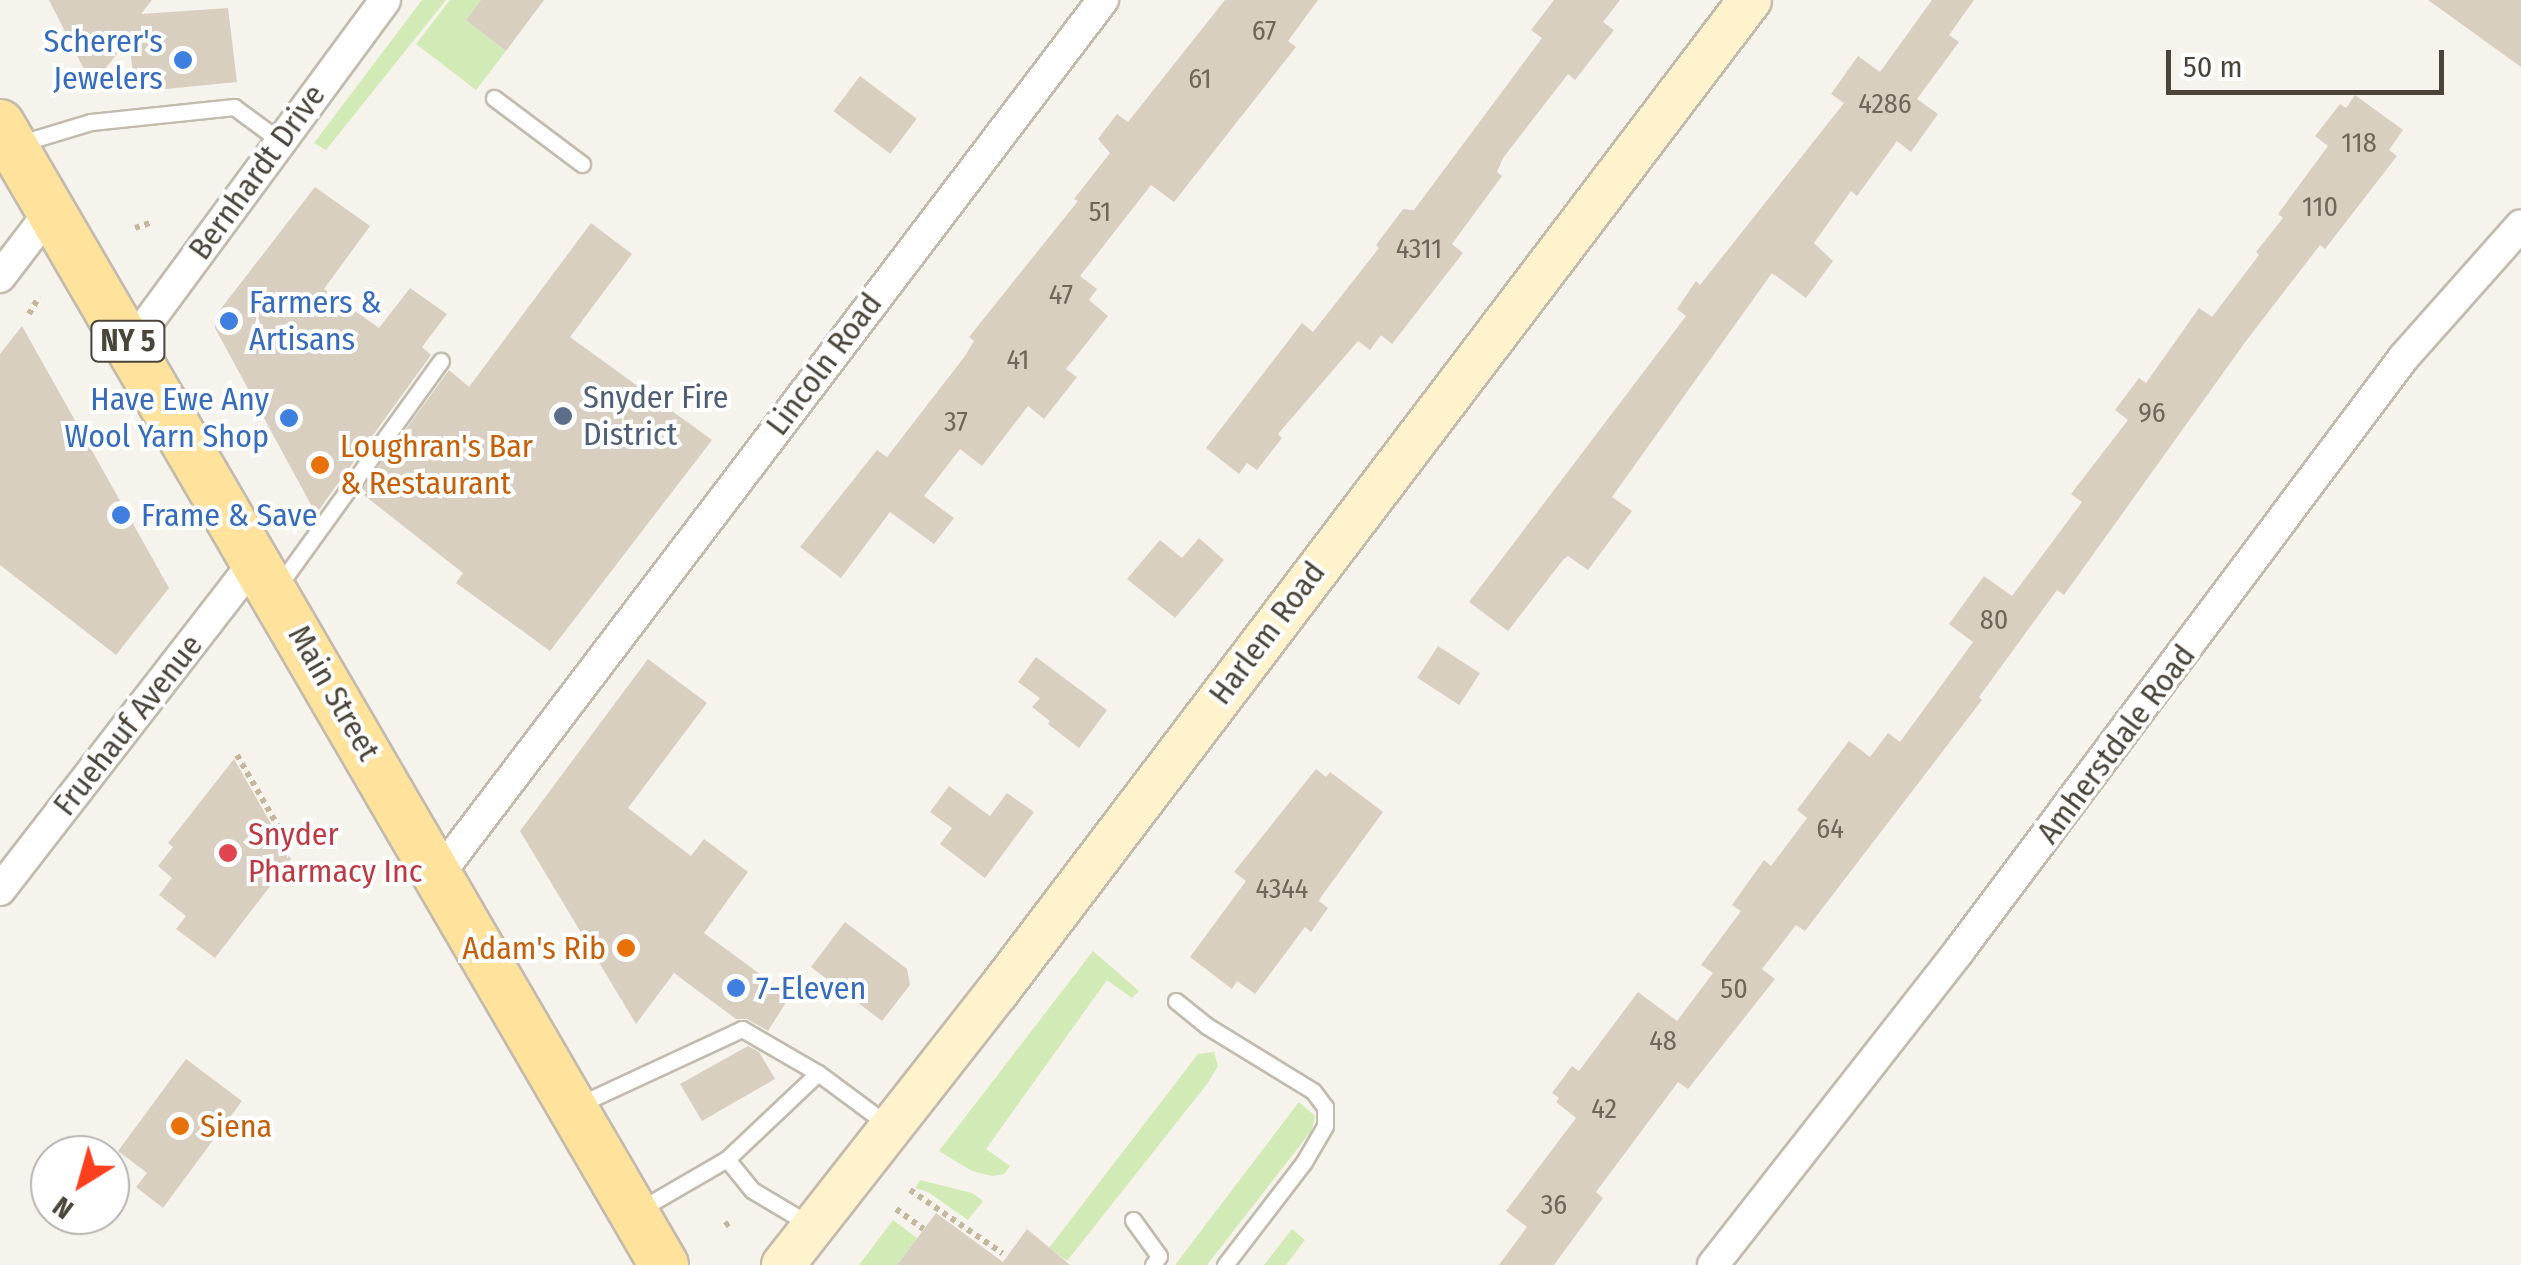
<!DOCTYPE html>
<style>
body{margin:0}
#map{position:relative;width:2521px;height:1265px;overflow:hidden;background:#f6f3ec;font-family:"Fira Sans Condensed",sans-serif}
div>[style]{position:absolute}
.green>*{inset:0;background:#d2eab5}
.building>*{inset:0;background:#d8cfc1;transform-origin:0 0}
.path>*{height:6px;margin-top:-3px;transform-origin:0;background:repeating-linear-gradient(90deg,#c4b79f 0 5px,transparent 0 10px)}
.roads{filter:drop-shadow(2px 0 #c2bbae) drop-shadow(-2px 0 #c2bbae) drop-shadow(0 2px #c2bbae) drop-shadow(0 -2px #c2bbae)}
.service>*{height:15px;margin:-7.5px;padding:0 7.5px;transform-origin:7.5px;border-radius:7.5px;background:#fff}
.minor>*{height:30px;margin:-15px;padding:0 15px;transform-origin:15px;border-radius:15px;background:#fff}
.secondary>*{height:42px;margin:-21px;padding:0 21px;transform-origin:21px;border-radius:21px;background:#fff3cd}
.primary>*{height:48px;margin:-24px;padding:0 24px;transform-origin:24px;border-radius:24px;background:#ffe39c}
.dots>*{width:28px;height:28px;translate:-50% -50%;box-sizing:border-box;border:5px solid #fff;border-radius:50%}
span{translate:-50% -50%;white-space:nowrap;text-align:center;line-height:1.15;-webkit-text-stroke:8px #fff;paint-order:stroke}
.number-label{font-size:28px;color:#6e675b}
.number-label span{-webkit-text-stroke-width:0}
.shield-label span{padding:2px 8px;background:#fff;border:2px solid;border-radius:8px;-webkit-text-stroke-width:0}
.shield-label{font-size:30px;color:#4b4439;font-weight:700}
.shop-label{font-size:32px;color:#366cbe}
.right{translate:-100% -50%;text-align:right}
.left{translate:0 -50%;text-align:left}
.street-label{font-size:32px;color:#4b4439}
.service-label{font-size:32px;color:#4e5e75}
.food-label{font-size:32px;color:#c56008}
.health-label{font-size:32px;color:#be3a42}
.north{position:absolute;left:30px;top:1135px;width:100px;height:100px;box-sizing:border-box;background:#fff;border:2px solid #b7b4b0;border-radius:50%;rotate:217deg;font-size:28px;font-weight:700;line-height:40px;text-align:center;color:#4b4439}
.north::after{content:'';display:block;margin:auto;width:35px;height:45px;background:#fc3f1d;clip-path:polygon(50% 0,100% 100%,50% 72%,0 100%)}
.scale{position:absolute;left:2166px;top:50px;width:278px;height:45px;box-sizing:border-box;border:5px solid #4b4439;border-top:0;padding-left:12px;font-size:30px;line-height:35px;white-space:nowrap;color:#4b4439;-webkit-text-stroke:8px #fff;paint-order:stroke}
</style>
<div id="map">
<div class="green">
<div style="clip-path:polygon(422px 0,446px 0,326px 150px,314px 143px)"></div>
<div style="clip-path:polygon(450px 0,481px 0,466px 20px,506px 51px,476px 90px,416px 44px)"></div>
<div style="clip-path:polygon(1093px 951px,1139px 991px,1132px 998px,1107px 980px,986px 1149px,1010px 1166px,1004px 1174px,992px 1176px,972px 1171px,939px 1151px)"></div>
<div style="clip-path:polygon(1214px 1052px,1218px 1066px,1207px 1084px,1067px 1261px,1049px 1248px,1198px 1054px)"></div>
<div style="clip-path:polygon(1299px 1102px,1315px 1116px,1312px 1130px,1207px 1265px,1175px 1265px)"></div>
<div style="clip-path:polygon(920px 1180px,972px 1193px,983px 1201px,968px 1220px,928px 1192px,915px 1188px)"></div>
<div style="clip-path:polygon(893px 1220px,917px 1238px,897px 1265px,859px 1265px)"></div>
<div style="clip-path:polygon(1292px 1229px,1305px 1240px,1286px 1265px,1264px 1265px)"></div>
</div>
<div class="building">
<div style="clip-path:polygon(49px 0,152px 0,141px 14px,228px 8px,237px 82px,135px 92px,129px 39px,92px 85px)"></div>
<div style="clip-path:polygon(481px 0,544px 0,506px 51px,466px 20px)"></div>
<div style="clip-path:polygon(1225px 0,1318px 0,1288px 41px,1296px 47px,1174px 202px,1151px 185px,1080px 276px,1097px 289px,1089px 300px,1108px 316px,1066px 369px,1077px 377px,1044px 419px,1028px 406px,982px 466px,960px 449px,924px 496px,954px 518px,934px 544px,890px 512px,841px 578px,800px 547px,877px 450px,887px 457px,965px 356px,974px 341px,969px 337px,1078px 201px,1074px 199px,1110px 153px,1098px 139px,1117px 114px,1128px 122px)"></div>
<div style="clip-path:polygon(1554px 0,1620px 0,1603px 22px,1614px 30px,1575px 80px,1568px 74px,1503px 158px,1497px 172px,1502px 176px,1452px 244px,1463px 253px,1392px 344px,1381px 335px,1370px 350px,1358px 341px,1278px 434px,1282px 438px,1257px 470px,1247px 463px,1239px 474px,1206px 448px,1302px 323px,1313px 332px,1379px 248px,1376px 245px,1403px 209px,1414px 210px,1542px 38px,1531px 30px)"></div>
<div style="clip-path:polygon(1932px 0,1974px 0,1949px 35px,1959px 42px,1917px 99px,1938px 114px,1911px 152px,1897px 141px,1857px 196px,1851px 191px,1814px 243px,1833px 261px,1806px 298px,1772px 273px,1612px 497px,1632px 511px,1588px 570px,1568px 556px,1563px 560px,1508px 631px,1469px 602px,1686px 316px,1677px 309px,1696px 281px,1700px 285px,1844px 103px,1831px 94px,1858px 56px,1880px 72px)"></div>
<div style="clip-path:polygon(2428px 0,2521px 0,2521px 67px)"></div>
<div style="left:860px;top:76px;width:71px;height:44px;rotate:37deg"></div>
<div style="clip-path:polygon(2355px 95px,2403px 130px,2389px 150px,2397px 156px,2325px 249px,2320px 245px,2246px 341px,2064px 595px,2057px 590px,1979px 697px,1982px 700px,1805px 931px,1796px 925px,1762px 969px,1775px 979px,1688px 1089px,1678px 1082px,1596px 1192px,1603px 1198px,1554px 1265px,1499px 1265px,1527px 1227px,1506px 1211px,1576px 1118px,1556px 1102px,1559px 1098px,1552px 1093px,1572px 1066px,1579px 1071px,1638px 992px,1677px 1021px,1713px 973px,1701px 965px,1741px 911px,1732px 905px,1764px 860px,1771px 866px,1807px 818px,1797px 810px,1849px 741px,1870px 757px,1888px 733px,1900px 742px,1973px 642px,1949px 624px,1984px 576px,2012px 596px,2082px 502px,2071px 494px,2128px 420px,2115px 410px,2139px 378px,2146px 383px,2199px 308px,2212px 317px,2259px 255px,2256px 252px,2283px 218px,2278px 214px,2328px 146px,2315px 136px,2340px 104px,2346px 108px)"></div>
<div style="clip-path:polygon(315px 187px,370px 226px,324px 289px,379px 328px,410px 288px,447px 314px,422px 347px,431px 355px,316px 514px,215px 328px,216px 315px)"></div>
<div style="clip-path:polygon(591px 223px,632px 254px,570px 337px,712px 440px,550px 651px,456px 583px,463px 573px,360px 492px,449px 370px,469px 387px)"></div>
<div style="clip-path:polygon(22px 326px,169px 588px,116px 655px,0 565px,0 354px)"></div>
<div style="clip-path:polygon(1199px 538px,1224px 560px,1175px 618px,1127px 579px,1160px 540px,1182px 558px)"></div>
<div style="left:1438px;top:646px;width:50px;height:38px;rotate:33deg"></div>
<div style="clip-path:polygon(1036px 657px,1107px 710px,1079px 748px,1048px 724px,1050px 721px,1032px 707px,1040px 698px,1018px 682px)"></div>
<div style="clip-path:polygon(648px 659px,707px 703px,628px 808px,691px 856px,704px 839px,748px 872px,704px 933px,790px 996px,768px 1031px,747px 1019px,736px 1019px,674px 973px,636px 1024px,520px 831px)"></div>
<div style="clip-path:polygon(234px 759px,291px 859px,215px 958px,176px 929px,186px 916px,159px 895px,172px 878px,158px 866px,173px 847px,168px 843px)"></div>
<div style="clip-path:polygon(1316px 769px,1326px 777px,1330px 772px,1383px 812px,1321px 897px,1319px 901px,1328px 908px,1311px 932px,1305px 927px,1255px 994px,1237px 981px,1232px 989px,1190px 957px,1246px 881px,1234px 872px)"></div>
<div style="clip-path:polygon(949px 786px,990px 816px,1007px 793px,1034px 812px,985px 878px,940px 844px,952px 828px,930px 812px)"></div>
<div style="clip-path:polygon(845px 922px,907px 969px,910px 985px,882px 1021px,811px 967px)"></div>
<div style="clip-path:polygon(748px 1046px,759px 1052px,775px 1079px,702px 1121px,680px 1084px)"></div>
<div style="clip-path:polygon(186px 1059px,242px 1101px,163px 1208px,136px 1187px,147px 1173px,118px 1151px)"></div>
<div style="clip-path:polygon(936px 1213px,1003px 1262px,1027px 1229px,1070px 1265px,897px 1265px)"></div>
</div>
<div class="path">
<div style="left:135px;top:228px;width:18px;rotate:-19deg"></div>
<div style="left:29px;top:314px;width:20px;rotate:-60deg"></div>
<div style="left:237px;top:755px;width:106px;rotate:60.1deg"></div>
<div style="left:910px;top:1190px;width:112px;rotate:34.4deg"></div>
<div style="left:896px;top:1209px;width:34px;rotate:36deg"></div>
<div style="left:725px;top:1226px;width:9px;rotate:-41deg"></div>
</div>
<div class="roads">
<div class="service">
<div style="left:494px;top:98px;width:110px;rotate:36.9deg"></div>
<div style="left:18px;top:144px;width:76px;rotate:-16.8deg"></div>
<div style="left:91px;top:122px;width:144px;rotate:-6deg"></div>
<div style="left:234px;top:107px;width:56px;rotate:36.3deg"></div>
<div style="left:277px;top:588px;width:280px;rotate:-54.2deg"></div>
<div style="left:1176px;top:1001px;width:40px;rotate:39deg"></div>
<div style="left:1207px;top:1026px;width:124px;rotate:31.5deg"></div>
<div style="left:1313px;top:1091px;width:20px;rotate:53deg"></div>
<div style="left:1325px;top:1107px;width:19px;rotate:90deg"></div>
<div style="left:1325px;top:1126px;width:42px;rotate:120.3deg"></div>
<div style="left:1304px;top:1162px;width:130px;rotate:127.5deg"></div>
<div style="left:576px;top:1106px;width:183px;rotate:-24.9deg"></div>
<div style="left:742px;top:1029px;width:88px;rotate:30.1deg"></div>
<div style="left:639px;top:1210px;width:102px;rotate:-30.1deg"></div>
<div style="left:1133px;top:1220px;width:44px;rotate:54.2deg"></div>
<div style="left:1159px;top:1256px;width:11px;rotate:124deg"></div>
<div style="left:809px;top:1224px;width:66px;rotate:-149.2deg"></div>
<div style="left:752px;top:1190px;width:40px;rotate:-129deg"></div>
<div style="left:727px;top:1159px;width:125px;rotate:-43.4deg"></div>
<div style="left:818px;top:1073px;width:86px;rotate:36.5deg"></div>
</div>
<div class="minor">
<div style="left:0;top:277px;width:86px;rotate:-52.6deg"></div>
<div style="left:131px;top:345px;width:428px;rotate:-53.6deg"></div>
<div style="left:439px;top:874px;width:1098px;rotate:-52.78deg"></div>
<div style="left:0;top:890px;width:418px;rotate:-52.2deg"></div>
<div style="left:1713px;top:1265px;width:399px;rotate:-51.9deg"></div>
<div style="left:1959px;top:951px;width:742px;rotate:-53.16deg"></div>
<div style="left:2404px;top:357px;width:176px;rotate:-48.4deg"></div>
</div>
<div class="secondary">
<div style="left:783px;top:1265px;width:348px;rotate:-51.9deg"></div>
<div style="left:998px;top:991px;width:1244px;rotate:-52.81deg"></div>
</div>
<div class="primary">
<div style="left:0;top:124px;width:1320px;rotate:59.8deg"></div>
</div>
</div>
<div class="dots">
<div style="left:183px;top:60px;background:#3f7fe0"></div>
<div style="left:229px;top:321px;background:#3f7fe0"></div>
<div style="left:563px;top:416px;background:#5c6f8a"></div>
<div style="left:289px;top:418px;background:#3f7fe0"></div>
<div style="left:320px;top:465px;background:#e8710a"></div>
<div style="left:121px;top:515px;background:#3f7fe0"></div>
<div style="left:228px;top:853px;background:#e0444e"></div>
<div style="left:626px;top:948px;background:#e8710a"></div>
<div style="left:736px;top:988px;background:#3f7fe0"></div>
<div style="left:180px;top:1126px;background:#e8710a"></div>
</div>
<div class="number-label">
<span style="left:1264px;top:31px">67</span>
<span style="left:1200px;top:79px">61</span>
<span style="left:1885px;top:104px">4286</span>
<span style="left:2359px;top:143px">118</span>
<span style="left:2320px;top:207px">110</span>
<span style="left:1100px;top:212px">51</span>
<span style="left:1419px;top:249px">4311</span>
<span style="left:1061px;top:295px">47</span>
<span style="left:1018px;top:360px">41</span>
<span style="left:2152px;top:413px">96</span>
<span style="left:956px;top:422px">37</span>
<span style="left:1994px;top:620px">80</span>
<span style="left:1830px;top:829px">64</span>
<span style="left:1282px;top:889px">4344</span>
<span style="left:1734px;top:989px">50</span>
<span style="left:1663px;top:1041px">48</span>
<span style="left:1604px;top:1109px">42</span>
<span style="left:1554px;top:1205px">36</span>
</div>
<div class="shield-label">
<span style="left:128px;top:341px">NY 5</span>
</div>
<div class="shop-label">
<span class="right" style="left:163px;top:60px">Scherer's<br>Jewelers</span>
<span class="left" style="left:249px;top:321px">Farmers &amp;<br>Artisans</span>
<span class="right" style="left:269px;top:418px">Have Ewe Any<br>Wool Yarn Shop</span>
<span class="left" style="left:141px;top:515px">Frame &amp; Save</span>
<span class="left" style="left:756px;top:988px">7-Eleven</span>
</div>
<div class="street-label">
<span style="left:257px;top:172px;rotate:-54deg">Bernhardt Drive</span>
<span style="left:824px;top:364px;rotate:-53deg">Lincoln Road</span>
<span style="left:1267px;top:633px;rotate:-53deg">Harlem Road</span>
<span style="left:334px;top:693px;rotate:60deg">Main Street</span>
<span style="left:128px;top:725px;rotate:-52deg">Fruehauf Avenue</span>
<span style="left:2116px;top:744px;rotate:-53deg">Amherstdale Road</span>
</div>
<div class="service-label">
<span class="left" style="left:583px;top:416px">Snyder Fire<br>District</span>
</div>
<div class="food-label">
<span class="left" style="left:340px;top:465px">Loughran's Bar<br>&amp; Restaurant</span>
<span class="right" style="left:606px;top:948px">Adam's Rib</span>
<span class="left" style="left:200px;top:1126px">Siena</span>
</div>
<div class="health-label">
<span class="left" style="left:248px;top:853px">Snyder<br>Pharmacy Inc</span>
</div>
<div class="north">N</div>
<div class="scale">50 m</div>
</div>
